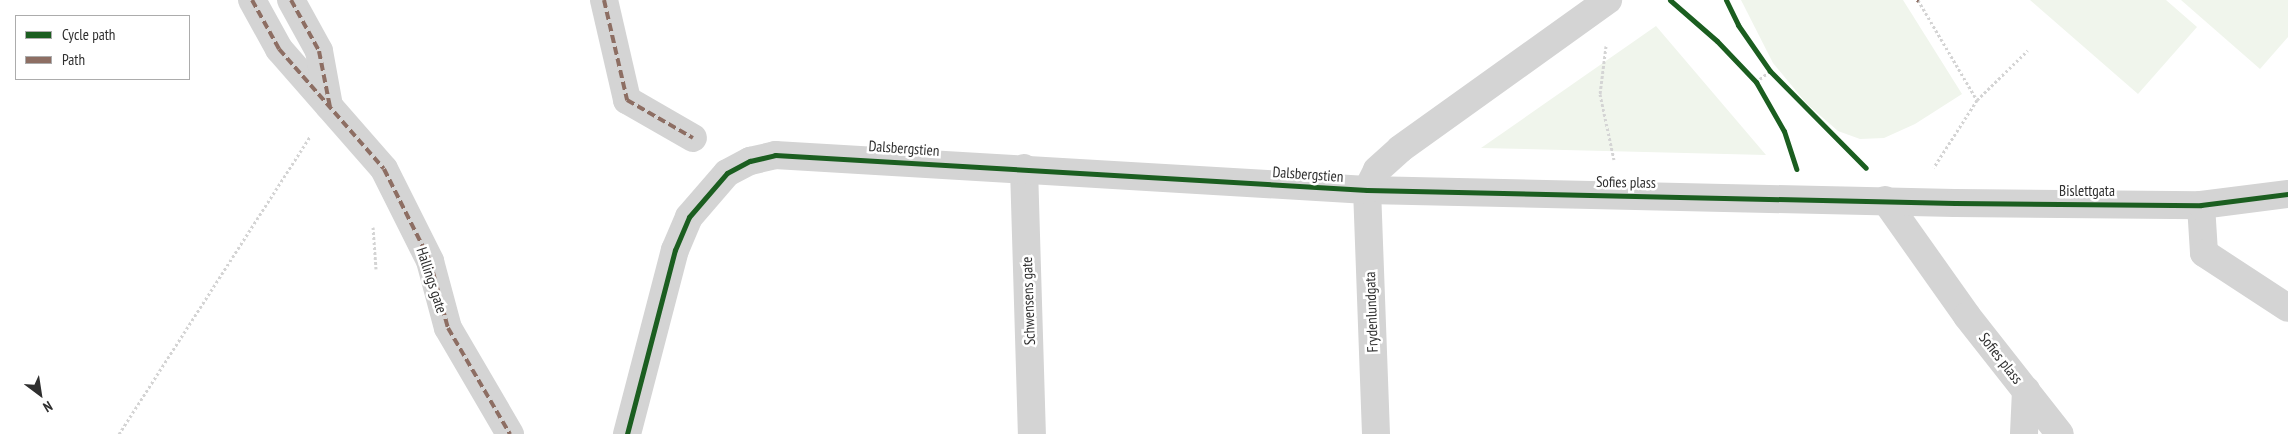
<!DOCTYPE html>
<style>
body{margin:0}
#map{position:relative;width:2288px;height:434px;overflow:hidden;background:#fff;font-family:"PT Sans Narrow",sans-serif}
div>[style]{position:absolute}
.green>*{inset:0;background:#f0f5ec}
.path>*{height:3px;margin-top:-1.5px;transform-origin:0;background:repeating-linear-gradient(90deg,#d4d4d4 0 2.5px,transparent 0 5px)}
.minor>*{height:28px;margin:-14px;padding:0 14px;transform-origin:14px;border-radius:14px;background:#d4d4d4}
.quiet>*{height:4px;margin-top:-2px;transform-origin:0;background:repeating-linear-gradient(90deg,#8d6e63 0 8px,transparent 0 12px)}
.cycleway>*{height:5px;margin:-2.5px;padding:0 2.5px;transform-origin:2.5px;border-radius:2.5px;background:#1b5e20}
span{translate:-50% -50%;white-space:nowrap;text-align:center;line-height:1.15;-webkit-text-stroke:5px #fff;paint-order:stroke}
.street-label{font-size:15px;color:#2f2f2f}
.legend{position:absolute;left:15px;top:15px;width:175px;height:65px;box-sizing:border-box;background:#fff;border:1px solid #acacac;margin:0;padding:6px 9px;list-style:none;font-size:15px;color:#2f2f2f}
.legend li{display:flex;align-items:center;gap:10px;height:25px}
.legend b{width:25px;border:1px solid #acacac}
.north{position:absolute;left:15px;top:369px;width:50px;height:50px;-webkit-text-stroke:4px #fff;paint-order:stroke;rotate:149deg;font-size:14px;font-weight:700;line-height:20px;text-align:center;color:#2f2f2f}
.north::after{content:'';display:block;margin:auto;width:18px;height:22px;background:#2f2f2f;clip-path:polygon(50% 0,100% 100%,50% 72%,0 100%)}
</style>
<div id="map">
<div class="green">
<div style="clip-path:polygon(1741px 0,1903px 0,1962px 94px,1915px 124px,1884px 138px,1860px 139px,1838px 131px,1807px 104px,1773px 63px)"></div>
<div style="clip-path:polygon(2030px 0,2166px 0,2197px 27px,2138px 94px)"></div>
<div style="clip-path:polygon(2181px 0,2288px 0,2288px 37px,2260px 69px)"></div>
<div style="clip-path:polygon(1656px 26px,1766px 155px,1481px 148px)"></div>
</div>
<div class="path">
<div style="left:1670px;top:0;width:62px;rotate:41.1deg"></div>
<div style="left:1717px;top:41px;width:57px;rotate:46.4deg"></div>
<div style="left:1756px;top:82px;width:56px;rotate:60.3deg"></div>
<div style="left:1784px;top:131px;width:36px;rotate:71deg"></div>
<div style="left:1726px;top:0;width:28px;rotate:64deg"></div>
<div style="left:1738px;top:25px;width:56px;rotate:55.2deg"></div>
<div style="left:1770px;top:71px;width:133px;rotate:45deg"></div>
<div style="left:1918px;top:0;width:116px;rotate:59.5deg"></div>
<div style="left:1977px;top:100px;width:80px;rotate:122.7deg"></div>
<div style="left:1606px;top:46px;width:48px;rotate:97.1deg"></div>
<div style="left:1600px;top:94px;width:67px;rotate:78deg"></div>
<div style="left:1756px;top:82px;width:18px;rotate:-38deg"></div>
<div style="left:1977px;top:100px;width:71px;rotate:-44.4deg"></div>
<div style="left:373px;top:227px;width:42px;rotate:85.9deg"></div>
<div style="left:119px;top:434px;width:353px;rotate:-57.3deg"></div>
</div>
<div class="minor">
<div style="left:252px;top:0;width:56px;rotate:61.1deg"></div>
<div style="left:279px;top:49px;width:159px;rotate:48.8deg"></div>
<div style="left:384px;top:169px;width:103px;rotate:63.4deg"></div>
<div style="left:430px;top:261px;width:69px;rotate:75deg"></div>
<div style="left:448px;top:328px;width:123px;rotate:59.7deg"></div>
<div style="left:291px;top:0;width:58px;rotate:61.2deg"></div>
<div style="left:319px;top:51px;width:56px;rotate:79.7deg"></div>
<div style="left:604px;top:0;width:103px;rotate:77deg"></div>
<div style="left:627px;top:100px;width:76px;rotate:29.9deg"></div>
<div style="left:1024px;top:168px;width:266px;rotate:88.3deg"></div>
<div style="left:1885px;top:200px;width:142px;rotate:54.7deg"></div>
<div style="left:1967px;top:316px;width:150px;rotate:51.8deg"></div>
<div style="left:2201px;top:205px;width:48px;rotate:86.4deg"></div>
<div style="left:2204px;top:253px;width:100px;rotate:33.2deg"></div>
<div style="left:627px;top:434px;width:190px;rotate:-75.4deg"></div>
<div style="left:675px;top:250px;width:36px;rotate:-67deg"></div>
<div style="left:689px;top:217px;width:58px;rotate:-49.2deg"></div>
<div style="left:727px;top:173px;width:26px;rotate:-28deg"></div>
<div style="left:750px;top:161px;width:26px;rotate:-13deg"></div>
<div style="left:775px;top:155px;width:593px;rotate:3.38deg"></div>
<div style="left:1367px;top:190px;width:588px;rotate:1.27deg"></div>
<div style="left:1955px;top:203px;width:246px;rotate:0.5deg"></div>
<div style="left:2201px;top:205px;width:88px;rotate:-7.2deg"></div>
<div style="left:1376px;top:434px;width:244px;rotate:-92.1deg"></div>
<div style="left:1367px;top:190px;width:22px;rotate:-63deg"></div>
<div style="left:1377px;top:170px;width:31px;rotate:-42deg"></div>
<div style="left:1400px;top:149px;width:256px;rotate:-35.6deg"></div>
<div style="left:2024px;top:434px;width:44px;rotate:-87.4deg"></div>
</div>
<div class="quiet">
<div style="left:252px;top:0;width:56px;rotate:61.1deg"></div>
<div style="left:279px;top:49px;width:159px;rotate:48.8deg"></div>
<div style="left:384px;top:169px;width:103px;rotate:63.4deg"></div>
<div style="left:430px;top:261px;width:69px;rotate:75deg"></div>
<div style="left:448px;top:328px;width:123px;rotate:59.7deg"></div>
<div style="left:291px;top:0;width:58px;rotate:61.2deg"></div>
<div style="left:319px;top:51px;width:57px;rotate:78.9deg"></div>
<div style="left:604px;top:0;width:103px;rotate:77deg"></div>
<div style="left:627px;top:100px;width:76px;rotate:29.9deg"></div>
<div style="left:1917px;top:0;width:2px;rotate:27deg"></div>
</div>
<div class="cycleway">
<div style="left:1670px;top:0;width:62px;rotate:41.1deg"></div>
<div style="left:1717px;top:41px;width:57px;rotate:46.4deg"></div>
<div style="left:1756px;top:82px;width:56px;rotate:60.3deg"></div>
<div style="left:1784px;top:131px;width:40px;rotate:72deg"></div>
<div style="left:1726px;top:0;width:28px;rotate:64deg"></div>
<div style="left:1738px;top:25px;width:56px;rotate:55.2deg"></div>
<div style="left:1770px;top:71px;width:136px;rotate:45.3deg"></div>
<div style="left:627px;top:434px;width:190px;rotate:-75.4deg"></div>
<div style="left:675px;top:250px;width:36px;rotate:-67deg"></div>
<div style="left:689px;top:217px;width:58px;rotate:-49.2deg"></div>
<div style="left:727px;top:173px;width:26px;rotate:-28deg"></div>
<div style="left:750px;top:161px;width:26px;rotate:-13deg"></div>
<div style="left:775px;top:155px;width:593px;rotate:3.38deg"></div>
<div style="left:1367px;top:190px;width:588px;rotate:1.27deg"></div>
<div style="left:1955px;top:203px;width:246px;rotate:0.5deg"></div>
<div style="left:2201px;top:205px;width:88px;rotate:-7.2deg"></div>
</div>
<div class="street-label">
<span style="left:904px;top:148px;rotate:4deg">Dalsbergstien</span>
<span style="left:1308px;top:174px;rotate:4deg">Dalsbergstien</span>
<span style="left:1626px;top:182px;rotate:1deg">Sofies plass</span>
<span style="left:2087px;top:191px">Bislettgata</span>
<span style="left:432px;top:280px;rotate:72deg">Hallings gate</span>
<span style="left:1028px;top:301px;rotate:-92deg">Schwensens gate</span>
<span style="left:1371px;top:312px;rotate:-92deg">Frydenlundgata</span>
<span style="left:2001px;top:358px;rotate:52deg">Sofies plass</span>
</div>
<ul class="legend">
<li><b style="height:6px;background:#1b5e20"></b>Cycle path</li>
<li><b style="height:6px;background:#8d6e63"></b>Path</li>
</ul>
<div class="north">N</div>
</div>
